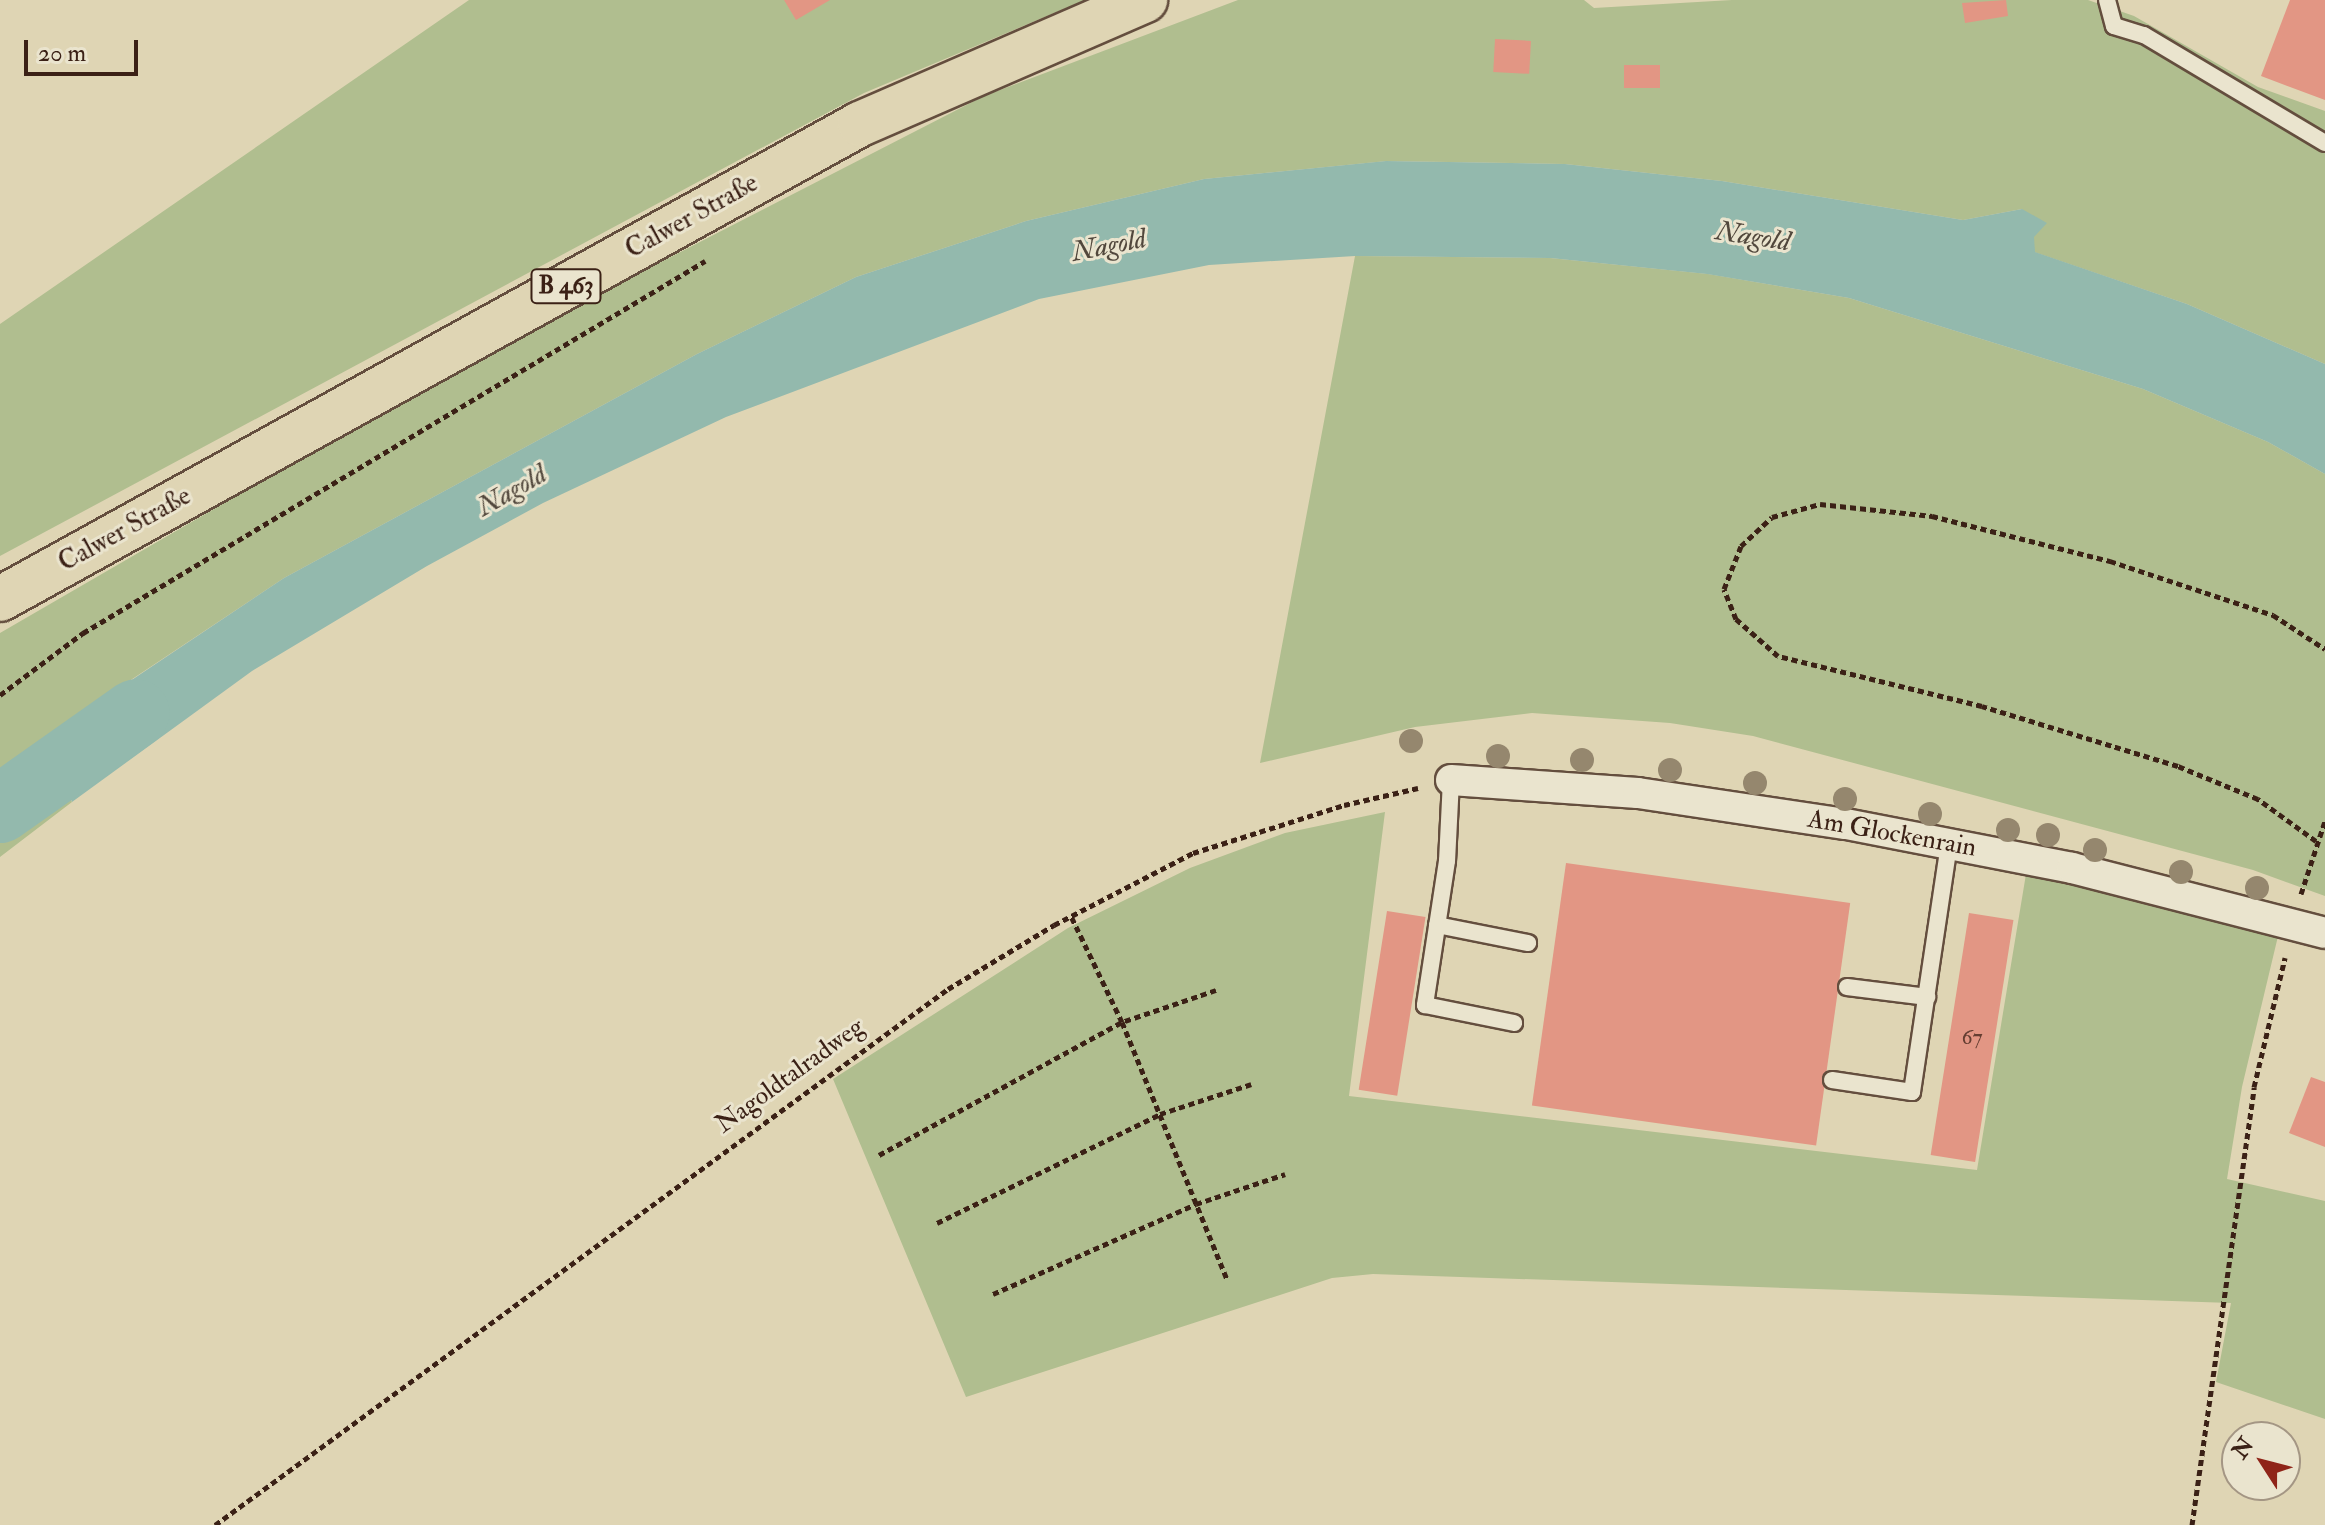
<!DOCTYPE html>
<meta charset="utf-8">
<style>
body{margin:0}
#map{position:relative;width:2325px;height:1525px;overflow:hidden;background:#dfd5b4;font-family:"IM FELL Double Pica",serif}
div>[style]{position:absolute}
.green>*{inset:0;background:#b0be8f}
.water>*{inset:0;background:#93b9ad}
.river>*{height:68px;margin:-34px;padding:0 34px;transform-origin:34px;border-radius:34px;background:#93b9ad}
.building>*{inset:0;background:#e29684;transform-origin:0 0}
.path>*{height:5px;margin-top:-2.5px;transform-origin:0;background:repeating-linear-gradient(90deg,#3b2116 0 6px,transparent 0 10px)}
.roads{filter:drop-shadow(2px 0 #644e3e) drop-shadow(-2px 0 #644e3e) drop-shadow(0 2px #644e3e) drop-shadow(0 -2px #644e3e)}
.lane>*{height:16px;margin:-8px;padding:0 8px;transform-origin:8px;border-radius:8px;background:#eae4ce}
.street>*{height:30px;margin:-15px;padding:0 15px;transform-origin:15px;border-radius:15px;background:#eae4ce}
.primary>*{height:44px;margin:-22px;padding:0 22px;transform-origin:22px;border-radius:22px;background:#dfd5b4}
.trees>*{width:24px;height:24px;margin:-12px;border-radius:50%;background:#95876e}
span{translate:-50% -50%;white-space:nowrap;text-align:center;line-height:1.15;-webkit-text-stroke:6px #eae4ce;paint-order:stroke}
.number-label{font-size:22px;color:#653e32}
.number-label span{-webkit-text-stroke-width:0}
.shield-label span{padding:2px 6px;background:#eae4ce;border:2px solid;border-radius:6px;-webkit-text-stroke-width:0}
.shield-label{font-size:24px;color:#3b2116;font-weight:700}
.street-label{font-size:26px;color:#3b2116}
.water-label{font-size:28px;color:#51473c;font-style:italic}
.north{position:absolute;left:2221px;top:1421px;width:80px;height:80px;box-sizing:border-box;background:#eae4ce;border:2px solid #a49684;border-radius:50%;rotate:306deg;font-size:22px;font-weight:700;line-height:32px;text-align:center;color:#3b2116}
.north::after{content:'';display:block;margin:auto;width:28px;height:36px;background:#8f2418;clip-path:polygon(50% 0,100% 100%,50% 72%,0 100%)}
.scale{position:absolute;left:24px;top:40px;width:114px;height:36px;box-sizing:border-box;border:4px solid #3b2116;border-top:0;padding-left:10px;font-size:24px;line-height:28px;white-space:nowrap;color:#3b2116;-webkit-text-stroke:6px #eae4ce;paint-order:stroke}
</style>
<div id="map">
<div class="green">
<div style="clip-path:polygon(469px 0,1085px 0,864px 93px,0 556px,0 324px)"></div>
<div style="clip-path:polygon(1238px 0,1584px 0,1594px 8px,1732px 0,2088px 0,2134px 16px,2258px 87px,2325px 111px,2325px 364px,2187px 304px,2034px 252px,2022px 209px,1963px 220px,1722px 181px,1565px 164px,1387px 161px,1204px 179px,1026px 221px,856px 277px,697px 354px,284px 578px,39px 741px,72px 802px,0 857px,0 633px,478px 356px,984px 96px)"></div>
<div style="clip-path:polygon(1355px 256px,1550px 258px,1708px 274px,1849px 298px,2143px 389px,2268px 442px,2325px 474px,2325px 896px,2253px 870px,1753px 736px,1670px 723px,1532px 713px,1415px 727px,1260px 763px)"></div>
<div style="clip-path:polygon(1385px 812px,1349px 1096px,1977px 1170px,2026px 874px,2279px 932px,2242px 1087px,2227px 1179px,2325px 1201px,2325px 1419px,2216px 1382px,2231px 1303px,1373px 1274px,1332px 1278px,966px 1397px,833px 1079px,1068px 928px,1190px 868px,1285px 833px)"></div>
</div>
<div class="water">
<div style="clip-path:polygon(1386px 161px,1565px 164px,1722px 181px,1963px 220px,2022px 209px,2047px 223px,2034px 237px,2035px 252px,2187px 304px,2325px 364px,2325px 474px,2268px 442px,2143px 389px,1849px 298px,1707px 274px,1550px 258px,1355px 256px,1209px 265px,1039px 299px,726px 417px,543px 503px,427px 566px,252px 671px,72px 802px,58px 765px,39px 742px,284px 578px,697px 354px,856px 277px,1026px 221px,1204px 179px)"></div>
</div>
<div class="river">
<div style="left:0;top:809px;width:166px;rotate:-35.2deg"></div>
</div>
<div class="building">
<div style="clip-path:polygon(784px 0,830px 0,796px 20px)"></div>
<div style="clip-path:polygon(2006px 0,2008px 16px,1965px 23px,1962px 3px)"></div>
<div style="clip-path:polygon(2290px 0,2325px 0,2325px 100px,2261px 76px)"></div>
<div style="left:1495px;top:39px;width:36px;height:33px;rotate:3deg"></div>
<div style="left:1624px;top:65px;width:36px;height:23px"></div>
<div style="left:1566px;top:863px;width:287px;height:245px;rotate:8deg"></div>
<div style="left:1387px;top:911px;width:39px;height:181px;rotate:9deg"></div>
<div style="left:1969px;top:913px;width:45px;height:245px;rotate:9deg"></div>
<div style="clip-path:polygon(2311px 1077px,2325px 1082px,2325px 1147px,2289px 1133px)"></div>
</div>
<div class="path">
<div style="left:0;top:695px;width:104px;rotate:-36.8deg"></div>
<div style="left:83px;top:633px;width:725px;rotate:-30.88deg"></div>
<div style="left:2316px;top:841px;width:72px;rotate:-144.1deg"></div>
<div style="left:2258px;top:799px;width:87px;rotate:-157.6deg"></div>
<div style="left:2178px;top:766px;width:205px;rotate:-163deg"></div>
<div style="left:1982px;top:706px;width:210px;rotate:-166.2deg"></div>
<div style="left:1778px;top:656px;width:56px;rotate:-138.6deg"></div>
<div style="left:1736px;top:619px;width:32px;rotate:-112deg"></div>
<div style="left:1724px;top:589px;width:46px;rotate:-68.4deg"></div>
<div style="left:1741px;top:546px;width:42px;rotate:-43.1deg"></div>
<div style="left:1772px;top:517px;width:50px;rotate:-15.2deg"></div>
<div style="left:1820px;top:504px;width:113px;rotate:6.1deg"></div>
<div style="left:1932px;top:516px;width:184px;rotate:14.2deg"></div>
<div style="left:2110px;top:561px;width:172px;rotate:18.3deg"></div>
<div style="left:2273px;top:615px;width:62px;rotate:33.2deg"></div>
<div style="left:2301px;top:894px;width:77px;rotate:-71.8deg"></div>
<div style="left:1216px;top:990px;width:99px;rotate:161.2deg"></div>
<div style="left:1122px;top:1022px;width:278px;rotate:67.8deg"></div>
<div style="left:879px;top:1155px;width:277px;rotate:-28.7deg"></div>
<div style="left:1122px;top:1022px;width:118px;rotate:-115.7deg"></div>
<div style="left:937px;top:1223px;width:248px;rotate:-26deg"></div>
<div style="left:1160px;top:1114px;width:96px;rotate:-18.2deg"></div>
<div style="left:993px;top:1294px;width:222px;rotate:-23.9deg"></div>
<div style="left:1196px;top:1204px;width:94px;rotate:-18.6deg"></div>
<div style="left:215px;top:1525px;width:908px;rotate:-36.18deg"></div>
<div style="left:948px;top:989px;width:124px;rotate:-31.1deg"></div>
<div style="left:1054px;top:925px;width:157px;rotate:-27.4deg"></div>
<div style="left:1193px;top:853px;width:158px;rotate:-17.6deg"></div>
<div style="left:1344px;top:805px;width:76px;rotate:-12.9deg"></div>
<div style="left:2192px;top:1525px;width:442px;rotate:-81.9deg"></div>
<div style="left:2254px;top:1087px;width:133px;rotate:-76.5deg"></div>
</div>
<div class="roads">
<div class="lane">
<div style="left:2107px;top:0;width:27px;rotate:75deg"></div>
<div style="left:2114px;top:26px;width:31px;rotate:17deg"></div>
<div style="left:2144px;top:35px;width:211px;rotate:30.8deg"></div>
<div style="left:1451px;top:780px;width:81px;rotate:92.8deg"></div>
<div style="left:1447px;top:861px;width:146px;rotate:98.7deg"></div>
<div style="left:1425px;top:1005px;width:91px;rotate:11.4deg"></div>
<div style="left:1437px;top:925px;width:93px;rotate:11.2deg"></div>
<div style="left:1847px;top:987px;width:81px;rotate:7.1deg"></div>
<div style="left:1832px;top:1080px;width:81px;rotate:8.5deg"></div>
<div style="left:1912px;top:1092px;width:251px;rotate:-81.5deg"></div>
</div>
<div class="street">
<div style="left:1451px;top:780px;width:187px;rotate:4deg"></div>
<div style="left:1638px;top:793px;width:210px;rotate:8.5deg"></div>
<div style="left:1846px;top:824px;width:230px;rotate:11deg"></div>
<div style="left:2072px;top:868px;width:261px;rotate:14.4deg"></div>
</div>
<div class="primary">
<div style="left:0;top:599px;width:982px;rotate:-28.91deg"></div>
<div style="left:860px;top:124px;width:311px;rotate:-23.5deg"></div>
</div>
</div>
<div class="trees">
<div style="left:1411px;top:741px"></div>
<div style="left:1498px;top:756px"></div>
<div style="left:1582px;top:760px"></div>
<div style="left:1670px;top:770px"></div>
<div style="left:1755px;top:783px"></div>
<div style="left:1845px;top:799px"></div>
<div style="left:1930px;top:814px"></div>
<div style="left:2008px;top:830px"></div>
<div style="left:2048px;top:835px"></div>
<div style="left:2095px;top:850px"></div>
<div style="left:2181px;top:872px"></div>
<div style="left:2257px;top:888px"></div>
</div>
<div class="number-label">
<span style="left:1972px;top:1038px">67</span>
</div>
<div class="shield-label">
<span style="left:566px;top:286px">B 463</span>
</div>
<div class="street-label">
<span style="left:692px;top:217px;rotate:-29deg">Calwer Straße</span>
<span style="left:125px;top:530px;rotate:-29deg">Calwer Straße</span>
<span style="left:1892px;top:834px;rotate:10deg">Am Glockenrain</span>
<span style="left:790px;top:1076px;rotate:-36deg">Nagoldtalradweg</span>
</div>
<div class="water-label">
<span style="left:1753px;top:237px;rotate:9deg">Nagold</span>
<span style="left:1109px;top:246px;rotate:-11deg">Nagold</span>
<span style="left:512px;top:491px;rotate:-30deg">Nagold</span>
</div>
<div class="north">N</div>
<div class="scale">20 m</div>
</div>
